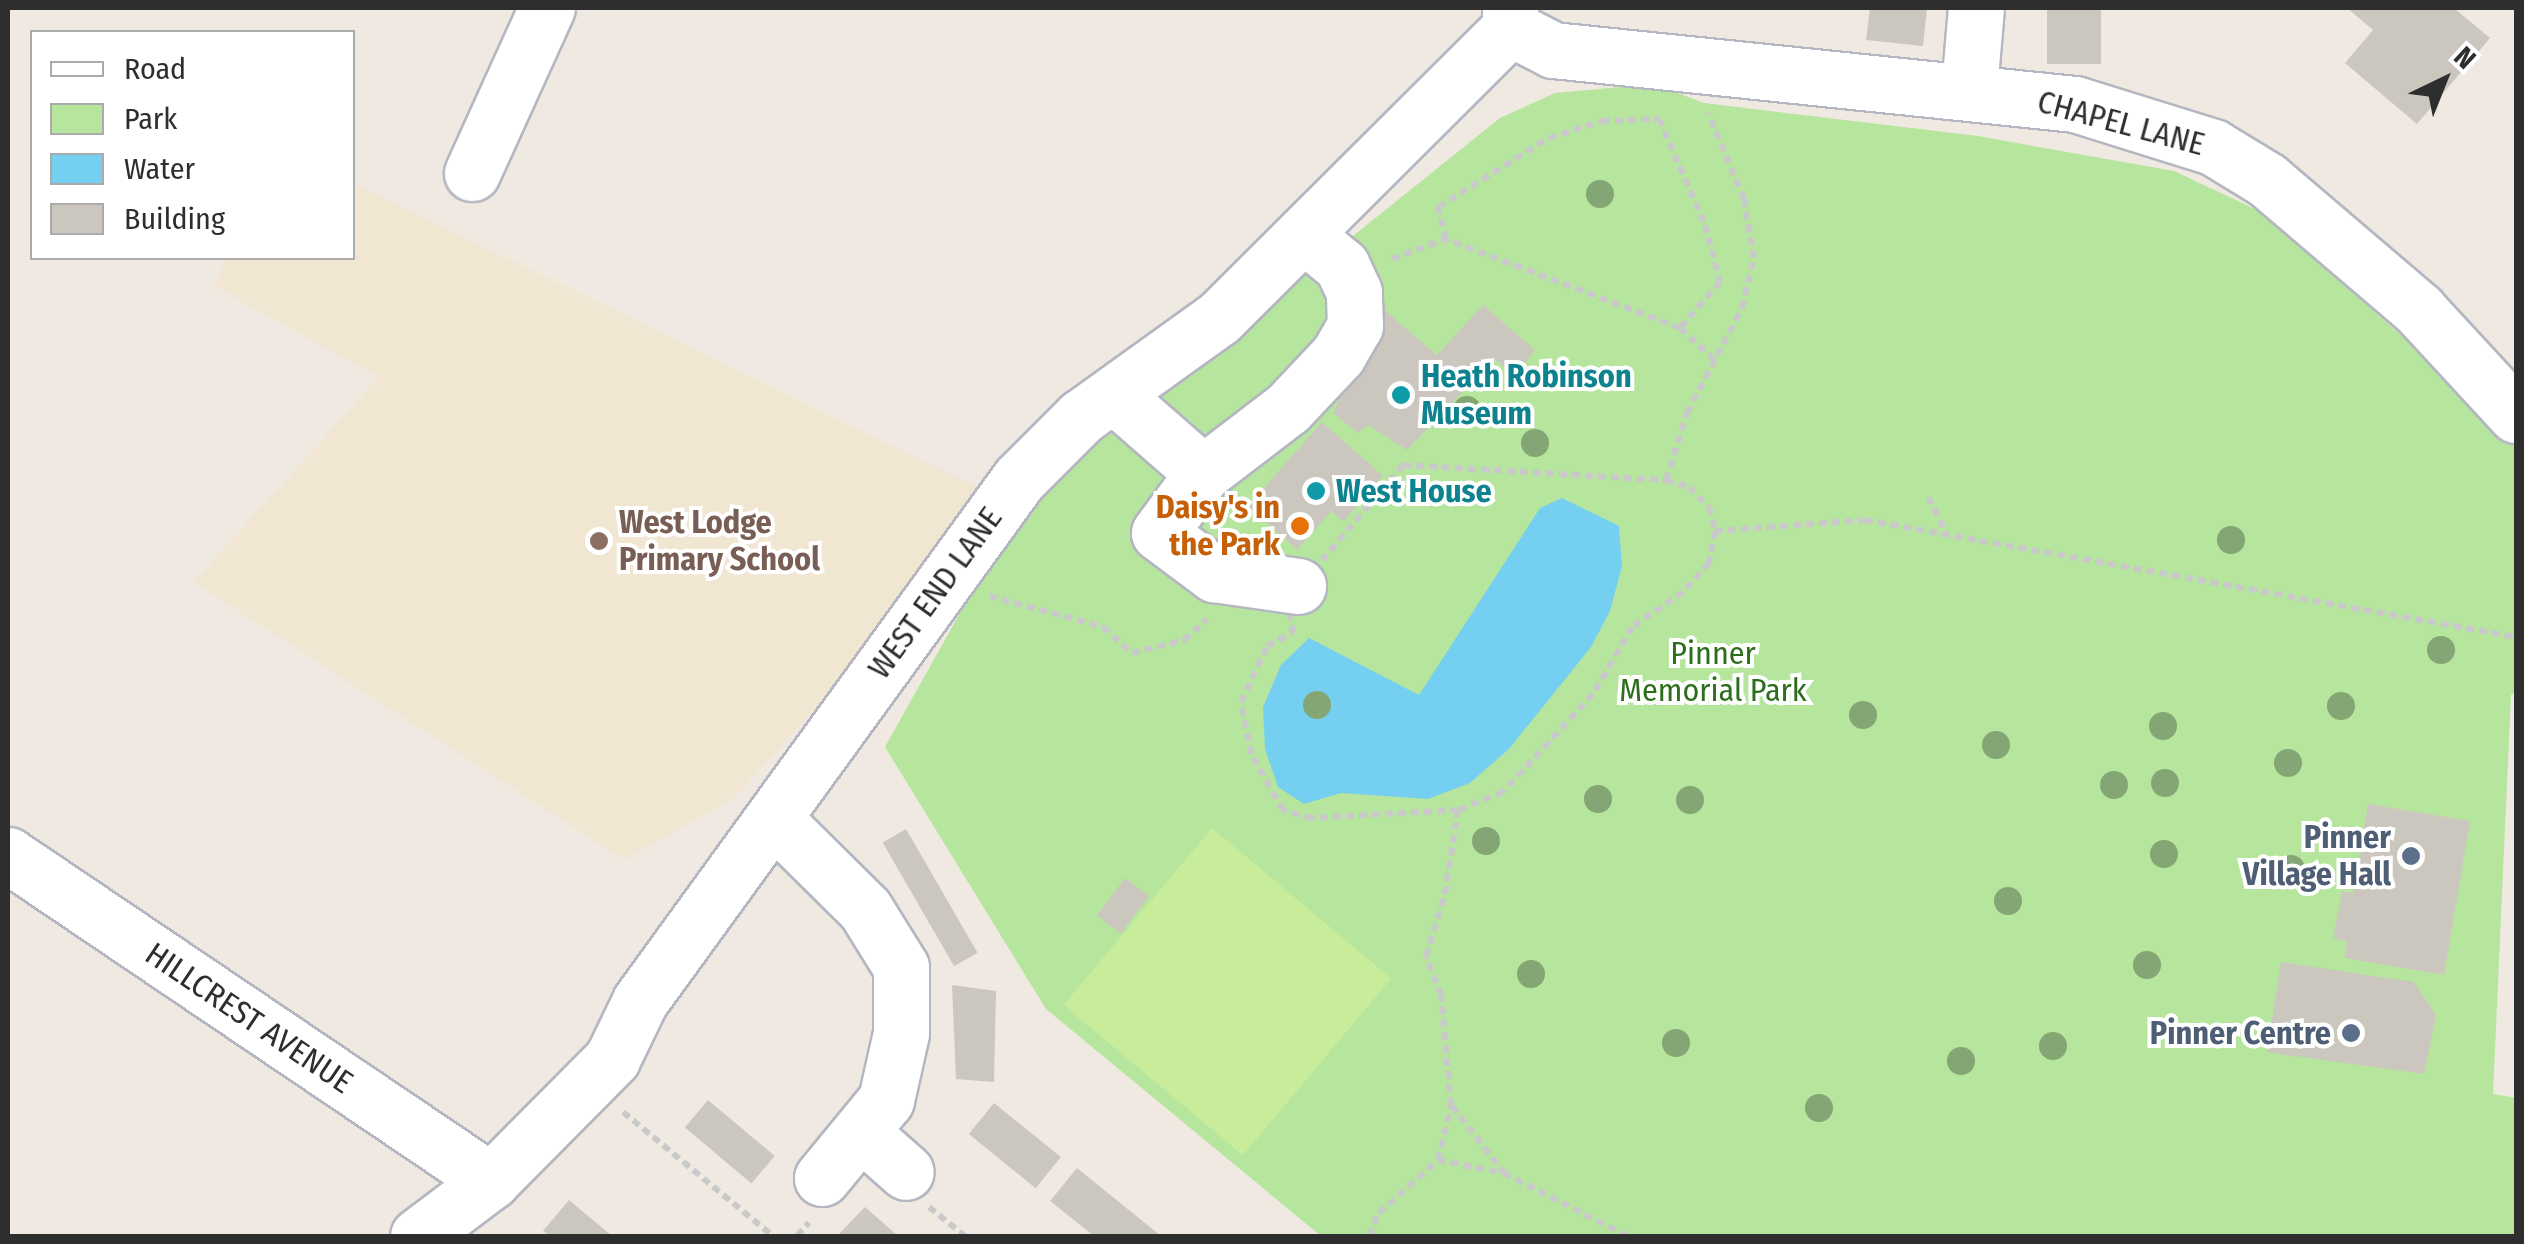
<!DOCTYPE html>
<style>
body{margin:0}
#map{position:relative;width:2524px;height:1244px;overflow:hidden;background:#efe9e1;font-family:"Fira Sans Condensed",sans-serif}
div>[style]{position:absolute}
.education>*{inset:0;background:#f0e6d1}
.green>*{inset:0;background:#b6e59e}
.pitch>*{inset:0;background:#c9ec9a;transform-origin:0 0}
.water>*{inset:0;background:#75cff0}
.building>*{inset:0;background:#cbc7bf;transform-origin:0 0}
.path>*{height:6px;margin-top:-3px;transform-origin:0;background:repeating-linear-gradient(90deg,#c9c9c9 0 8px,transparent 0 13px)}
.roads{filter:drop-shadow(2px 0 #b4b7c1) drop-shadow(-2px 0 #b4b7c1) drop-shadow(0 2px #b4b7c1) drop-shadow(0 -2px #b4b7c1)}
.minor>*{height:55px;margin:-27.5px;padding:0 27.5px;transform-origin:27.5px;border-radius:27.5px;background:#fff}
.trees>*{width:28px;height:28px;margin:-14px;border-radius:50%;background:#84a574}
.dots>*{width:28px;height:28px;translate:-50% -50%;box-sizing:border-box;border:5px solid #fff;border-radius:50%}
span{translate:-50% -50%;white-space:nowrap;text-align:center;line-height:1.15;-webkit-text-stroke:8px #fff;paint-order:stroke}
.street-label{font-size:32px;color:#2e2e2e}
.culture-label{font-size:32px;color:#0d838f;font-weight:700}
.left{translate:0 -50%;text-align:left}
.food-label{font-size:32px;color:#c56008;font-weight:700}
.right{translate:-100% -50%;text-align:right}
.education-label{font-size:32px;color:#785e54;font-weight:700}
.park-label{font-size:32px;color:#2c6e1b}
.service-label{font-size:32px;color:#4e5e75;font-weight:700}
.frame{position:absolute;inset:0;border:10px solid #2e2e2e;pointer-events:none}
.legend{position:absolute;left:30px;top:30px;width:325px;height:230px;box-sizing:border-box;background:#fff;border:2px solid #ababab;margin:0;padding:12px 18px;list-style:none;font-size:30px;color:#2e2e2e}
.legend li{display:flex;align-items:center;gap:20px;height:50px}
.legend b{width:50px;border:2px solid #ababab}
.north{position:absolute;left:2394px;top:30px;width:100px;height:100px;-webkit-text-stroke:8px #fff;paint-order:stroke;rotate:43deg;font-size:28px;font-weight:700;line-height:40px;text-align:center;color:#2e2e2e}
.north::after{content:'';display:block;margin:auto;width:35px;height:45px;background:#2e2e2e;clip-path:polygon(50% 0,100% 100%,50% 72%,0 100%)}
</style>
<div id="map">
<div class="education">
<div style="clip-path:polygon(353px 183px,1003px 500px,733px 799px,624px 860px,194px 582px,379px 377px,214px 286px,226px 258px,352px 258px)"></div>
</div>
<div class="green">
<div style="clip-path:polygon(1654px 84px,1704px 103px,1978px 136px,2174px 171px,2257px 210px,2516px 435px,2516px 692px,2511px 695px,2493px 1094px,2516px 1098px,2516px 1236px,1321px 1236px,1046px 1009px,885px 747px,998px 545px,1069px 464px,1500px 118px,1555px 93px)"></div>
</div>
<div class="pitch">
<div style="left:1212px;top:828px;width:234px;height:231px;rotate:40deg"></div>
</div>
<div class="water">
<div style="clip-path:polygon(1562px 498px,1619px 526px,1622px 566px,1610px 611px,1591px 647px,1509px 749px,1470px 783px,1428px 799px,1341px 793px,1304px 804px,1278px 787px,1265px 749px,1263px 707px,1281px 665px,1309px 638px,1419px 695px,1540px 508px)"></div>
</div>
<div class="building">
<div style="clip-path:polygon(1870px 8px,1927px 8px,1923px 46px,1866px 40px)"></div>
<div style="left:2047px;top:8px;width:54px;height:56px"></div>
<div style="clip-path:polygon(2347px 8px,2454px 8px,2490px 38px,2417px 124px,2345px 63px,2373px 30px)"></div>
<div style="clip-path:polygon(1483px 305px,1535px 350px,1515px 376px,1494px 359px,1407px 450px,1368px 425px,1358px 433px,1333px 413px,1382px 308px,1437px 355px)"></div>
<div style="clip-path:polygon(1322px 422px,1383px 476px,1343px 522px,1331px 511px,1297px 550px,1248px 506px)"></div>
<div style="clip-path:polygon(2368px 804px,2470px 821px,2444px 975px,2345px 958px,2347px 941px,2333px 938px,2342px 891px,2353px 893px)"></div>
<div style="left:906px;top:829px;width:143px;height:27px;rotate:60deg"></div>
<div style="left:1125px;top:878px;width:30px;height:47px;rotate:37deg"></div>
<div style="clip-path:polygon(2281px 962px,2414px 982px,2436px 1015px,2424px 1074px,2267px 1052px)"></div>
<div style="clip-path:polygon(952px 985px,996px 991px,994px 1082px,956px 1079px)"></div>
<div style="left:708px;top:1100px;width:87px;height:36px;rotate:40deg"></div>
<div style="left:994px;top:1103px;width:86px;height:40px;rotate:39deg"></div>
<div style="clip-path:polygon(1077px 1168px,1161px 1236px,1094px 1236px,1050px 1201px)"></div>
<div style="clip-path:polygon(569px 1200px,612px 1236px,551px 1236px,543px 1231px)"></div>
<div style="clip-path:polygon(865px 1207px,898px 1236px,837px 1236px)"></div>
</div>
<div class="path">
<div style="left:1392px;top:259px;width:58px;rotate:-20.3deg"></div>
<div style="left:1446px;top:239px;width:33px;rotate:-104deg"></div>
<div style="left:1438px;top:207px;width:131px;rotate:-31.9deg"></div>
<div style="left:1549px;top:138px;width:56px;rotate:-17.8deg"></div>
<div style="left:1602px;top:121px;width:57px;rotate:-2deg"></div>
<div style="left:1659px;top:119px;width:116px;rotate:66.5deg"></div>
<div style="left:1705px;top:225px;width:59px;rotate:75.3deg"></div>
<div style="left:1720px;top:282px;width:61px;rotate:131deg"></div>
<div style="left:1680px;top:328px;width:250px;rotate:-159.2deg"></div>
<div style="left:1680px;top:328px;width:50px;rotate:42.6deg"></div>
<div style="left:1403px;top:465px;width:263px;rotate:3.3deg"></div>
<div style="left:1666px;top:480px;width:24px;rotate:17deg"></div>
<div style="left:1689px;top:487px;width:28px;rotate:45deg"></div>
<div style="left:1709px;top:507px;width:25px;rotate:76deg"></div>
<div style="left:1715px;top:531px;width:33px;rotate:101deg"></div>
<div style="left:1709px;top:563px;width:39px;rotate:132deg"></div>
<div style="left:1683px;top:592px;width:62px;rotate:145.5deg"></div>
<div style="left:1632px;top:627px;width:78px;rotate:120.2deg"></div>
<div style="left:1593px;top:694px;width:133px;rotate:132.6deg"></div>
<div style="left:1503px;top:792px;width:48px;rotate:158.2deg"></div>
<div style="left:1458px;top:810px;width:146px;rotate:176.9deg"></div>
<div style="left:1312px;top:818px;width:30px;rotate:-165deg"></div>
<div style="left:1283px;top:810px;width:64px;rotate:-119.7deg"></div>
<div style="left:1251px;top:754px;width:53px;rotate:-100.9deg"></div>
<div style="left:1241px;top:702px;width:62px;rotate:-65.1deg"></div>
<div style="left:1267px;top:646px;width:29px;rotate:-27deg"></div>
<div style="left:1293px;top:633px;width:33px;rotate:-99deg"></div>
<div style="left:1288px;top:600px;width:177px;rotate:-49.6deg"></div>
<div style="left:1666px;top:480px;width:70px;rotate:-72.6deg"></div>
<div style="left:1687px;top:413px;width:119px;rotate:-62.4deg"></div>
<div style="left:1742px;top:308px;width:51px;rotate:-76.5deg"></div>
<div style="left:1754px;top:258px;width:60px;rotate:-99.6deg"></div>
<div style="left:1744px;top:199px;width:93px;rotate:-112.7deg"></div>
<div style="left:1928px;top:497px;width:39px;rotate:63deg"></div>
<div style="left:1715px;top:531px;width:150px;rotate:-4.2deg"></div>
<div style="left:1865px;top:520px;width:661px;rotate:10.19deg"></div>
<div style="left:989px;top:596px;width:118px;rotate:15.2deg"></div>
<div style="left:1103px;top:627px;width:39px;rotate:42deg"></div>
<div style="left:1132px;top:653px;width:54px;rotate:-14deg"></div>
<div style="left:1184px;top:640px;width:31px;rotate:-42deg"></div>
<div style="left:1452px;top:1106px;width:85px;rotate:52.2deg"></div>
<div style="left:1504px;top:1173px;width:138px;rotate:27.1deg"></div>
<div style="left:623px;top:1112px;width:195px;rotate:39.6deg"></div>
<div style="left:1438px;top:1160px;width:66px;rotate:11.3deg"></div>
<div style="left:929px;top:1207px;width:46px;rotate:38.9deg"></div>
<div style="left:797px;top:1236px;width:18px;rotate:-49deg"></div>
<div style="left:1369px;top:1236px;width:25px;rotate:-67deg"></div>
<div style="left:1379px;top:1213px;width:79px;rotate:-41.9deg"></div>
<div style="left:1438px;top:1160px;width:57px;rotate:-76.7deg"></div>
<div style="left:1451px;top:1105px;width:110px;rotate:-95.2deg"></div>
<div style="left:1441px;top:995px;width:42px;rotate:-111deg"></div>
<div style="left:1426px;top:956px;width:65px;rotate:-73deg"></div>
<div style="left:1445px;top:894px;width:85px;rotate:-81.2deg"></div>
</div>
<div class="roads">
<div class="minor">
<div style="left:1510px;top:28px;width:48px;rotate:27.1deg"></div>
<div style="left:1553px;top:50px;width:525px;rotate:5.91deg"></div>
<div style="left:2075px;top:104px;width:145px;rotate:17.3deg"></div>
<div style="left:2213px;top:147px;width:63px;rotate:31.4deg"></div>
<div style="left:2267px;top:180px;width:200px;rotate:40.5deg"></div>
<div style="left:2419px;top:310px;width:143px;rotate:47.3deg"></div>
<div style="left:1969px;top:89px;width:81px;rotate:-85.1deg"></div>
<div style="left:472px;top:173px;width:181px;rotate:-65.6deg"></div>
<div style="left:1114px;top:395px;width:118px;rotate:41.2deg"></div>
<div style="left:1203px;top:473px;width:74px;rotate:126.3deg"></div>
<div style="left:1159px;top:533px;width:69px;rotate:36.7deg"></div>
<div style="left:1214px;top:574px;width:85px;rotate:8.1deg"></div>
<div style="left:1203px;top:473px;width:107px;rotate:-37.4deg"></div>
<div style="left:1288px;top:408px;width:73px;rotate:-46.7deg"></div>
<div style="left:1338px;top:355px;width:34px;rotate:-60deg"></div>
<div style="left:1355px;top:326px;width:34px;rotate:-92deg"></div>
<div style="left:1354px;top:292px;width:29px;rotate:-115deg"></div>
<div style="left:1342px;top:266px;width:50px;rotate:-140.6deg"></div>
<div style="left:773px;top:818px;width:129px;rotate:44.7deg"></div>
<div style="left:865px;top:909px;width:68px;rotate:58.2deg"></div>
<div style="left:901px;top:967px;width:66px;rotate:90deg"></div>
<div style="left:901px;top:1033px;width:69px;rotate:102.6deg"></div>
<div style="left:886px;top:1100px;width:101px;rotate:129.4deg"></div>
<div style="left:8px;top:855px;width:583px;rotate:34.02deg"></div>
<div style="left:863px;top:1134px;width:57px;rotate:41.5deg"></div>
<div style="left:418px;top:1236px;width:91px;rotate:-37deg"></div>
<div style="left:491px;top:1181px;width:172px;rotate:-45.2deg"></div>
<div style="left:612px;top:1059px;width:64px;rotate:-64.2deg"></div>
<div style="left:640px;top:1001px;width:645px;rotate:-54.02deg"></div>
<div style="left:1019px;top:479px;width:88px;rotate:-45deg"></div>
<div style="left:1081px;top:417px;width:170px;rotate:-35.7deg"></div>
<div style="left:1219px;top:318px;width:411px;rotate:-44.9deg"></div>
<div style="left:1510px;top:28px;width:20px;rotate:-90deg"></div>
</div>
</div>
<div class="trees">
<div style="left:1600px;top:194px"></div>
<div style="left:1467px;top:410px"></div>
<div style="left:1535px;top:443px"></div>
<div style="left:2231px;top:540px"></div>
<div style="left:2441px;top:650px"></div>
<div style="left:1317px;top:705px"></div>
<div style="left:2341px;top:706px"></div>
<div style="left:1863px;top:715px"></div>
<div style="left:2163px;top:726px"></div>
<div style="left:1996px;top:745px"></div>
<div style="left:2288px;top:763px"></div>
<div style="left:2165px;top:783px"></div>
<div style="left:2114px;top:785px"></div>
<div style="left:1598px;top:799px"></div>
<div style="left:1690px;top:800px"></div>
<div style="left:1486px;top:841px"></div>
<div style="left:2164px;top:854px"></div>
<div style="left:2291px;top:869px"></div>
<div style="left:2008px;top:901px"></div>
<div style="left:2147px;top:965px"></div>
<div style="left:1531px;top:974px"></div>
<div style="left:1676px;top:1043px"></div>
<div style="left:2053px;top:1046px"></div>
<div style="left:1961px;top:1061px"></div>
<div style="left:1819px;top:1108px"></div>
</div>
<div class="dots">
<div style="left:1401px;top:395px;background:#0f9aa8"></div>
<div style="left:1316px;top:491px;background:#0f9aa8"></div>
<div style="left:1300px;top:526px;background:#e8710a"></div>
<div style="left:599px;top:541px;background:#8d6e63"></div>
<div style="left:2411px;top:856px;background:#5c6f8a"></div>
<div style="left:2351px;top:1033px;background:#5c6f8a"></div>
</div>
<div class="street-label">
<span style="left:2121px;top:123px;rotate:15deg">CHAPEL LANE</span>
<span style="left:935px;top:593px;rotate:-54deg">WEST END LANE</span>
<span style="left:249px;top:1018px;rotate:34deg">HILLCREST AVENUE</span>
</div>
<div class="culture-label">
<span class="left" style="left:1421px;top:395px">Heath Robinson<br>Museum</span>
<span class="left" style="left:1336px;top:491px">West House</span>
</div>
<div class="food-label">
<span class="right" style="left:1280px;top:526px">Daisy's in<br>the Park</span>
</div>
<div class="education-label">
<span class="left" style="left:619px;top:541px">West Lodge<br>Primary School</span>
</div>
<div class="park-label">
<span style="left:1713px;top:672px">Pinner<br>Memorial Park</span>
</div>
<div class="service-label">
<span class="right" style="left:2391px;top:856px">Pinner<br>Village Hall</span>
<span class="right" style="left:2331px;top:1033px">Pinner Centre</span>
</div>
<div class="frame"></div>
<ul class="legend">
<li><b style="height:12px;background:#fff"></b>Road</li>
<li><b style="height:28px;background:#b6e59e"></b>Park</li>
<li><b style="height:28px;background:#75cff0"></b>Water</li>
<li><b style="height:28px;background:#cbc7bf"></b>Building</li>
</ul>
<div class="north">N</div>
</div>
